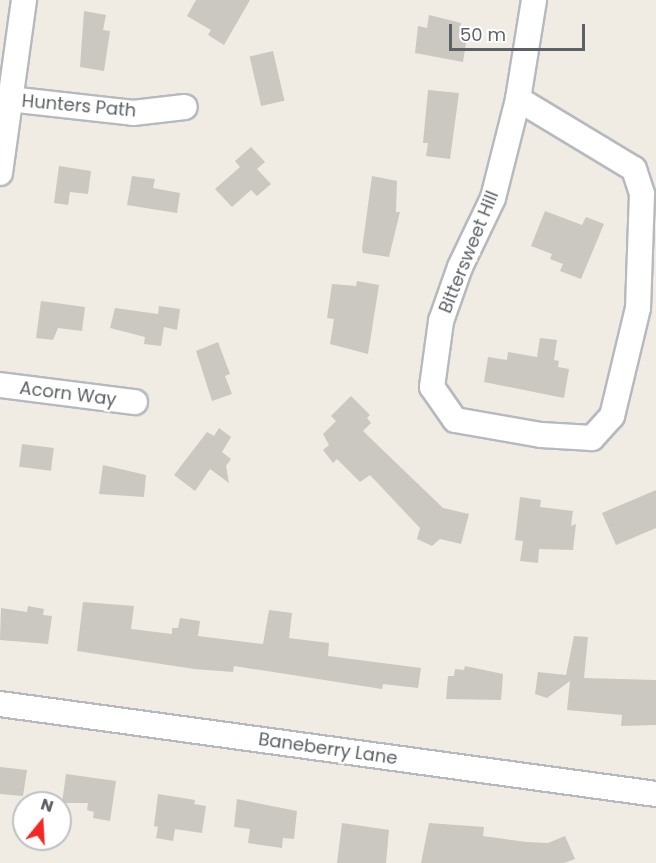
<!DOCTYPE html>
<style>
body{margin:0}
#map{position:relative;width:656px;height:863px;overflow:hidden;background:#f0ece4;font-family:Poppins,sans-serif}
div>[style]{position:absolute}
.building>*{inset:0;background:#cbc7c1;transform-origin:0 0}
.roads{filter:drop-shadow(2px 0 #b6babf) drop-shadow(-2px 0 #b6babf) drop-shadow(0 2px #b6babf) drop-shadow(0 -2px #b6babf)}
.minor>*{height:24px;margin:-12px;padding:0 12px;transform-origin:12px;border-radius:12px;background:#fff}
span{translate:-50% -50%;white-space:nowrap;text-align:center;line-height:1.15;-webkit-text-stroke:4.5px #fff;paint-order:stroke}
.street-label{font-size:18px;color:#5c6166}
.north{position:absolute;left:12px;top:791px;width:60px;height:60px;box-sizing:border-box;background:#fff;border:2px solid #bec0c2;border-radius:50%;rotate:18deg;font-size:16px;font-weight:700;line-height:24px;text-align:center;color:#5c6166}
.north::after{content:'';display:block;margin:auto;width:21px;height:27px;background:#f62623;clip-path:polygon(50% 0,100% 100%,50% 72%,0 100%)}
.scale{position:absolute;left:449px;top:24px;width:136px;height:27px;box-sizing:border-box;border:3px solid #5c6166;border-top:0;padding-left:8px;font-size:18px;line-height:21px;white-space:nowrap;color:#5c6166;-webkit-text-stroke:4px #fff;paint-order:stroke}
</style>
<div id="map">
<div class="building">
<div style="clip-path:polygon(196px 0,250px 0,224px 45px,208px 35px,211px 30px,187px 16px)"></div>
<div style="clip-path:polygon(84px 11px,106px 15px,103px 30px,110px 31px,104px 71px,80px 67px)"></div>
<div style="clip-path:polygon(429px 15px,461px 23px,459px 35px,465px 36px,466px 43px,463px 62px,415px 53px,418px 26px,427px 28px)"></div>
<div style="left:273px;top:51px;width:51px;height:24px;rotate:77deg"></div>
<div style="clip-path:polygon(428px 90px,459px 93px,450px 159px,426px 156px,428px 143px,423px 143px)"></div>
<div style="clip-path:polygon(251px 147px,265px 162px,257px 169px,271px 184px,257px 196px,251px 190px,232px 207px,215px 189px,240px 167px,235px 161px)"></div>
<div style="clip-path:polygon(59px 166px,91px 171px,88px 194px,70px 192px,68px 205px,54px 203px)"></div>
<div style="clip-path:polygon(132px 176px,155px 179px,153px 188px,180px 193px,177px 213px,127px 205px)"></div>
<div style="clip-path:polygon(372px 176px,397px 181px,396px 212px,400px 212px,389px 257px,363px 253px,362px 249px)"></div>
<div style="clip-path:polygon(545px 211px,582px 225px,586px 217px,604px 224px,581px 279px,560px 271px,563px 264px,550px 259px,552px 254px,531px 246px)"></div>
<div style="clip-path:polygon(357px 281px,379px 285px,368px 354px,330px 344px,334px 319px,327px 318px,332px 284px,356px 286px)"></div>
<div style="clip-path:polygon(41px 301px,85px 307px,82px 331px,58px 328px,53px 340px,36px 338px)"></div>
<div style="clip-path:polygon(159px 306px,180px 309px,177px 330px,164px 327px,161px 346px,144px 344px,145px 337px,110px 328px,115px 308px,158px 314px)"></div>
<div style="clip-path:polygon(540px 338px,557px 340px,554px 360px,559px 361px,558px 367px,569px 369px,564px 398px,484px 382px,488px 357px,507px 360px,508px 352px,537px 357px)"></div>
<div style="clip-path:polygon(218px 342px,230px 374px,225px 376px,232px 394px,212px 401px,196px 351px)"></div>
<div style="clip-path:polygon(351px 396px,370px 415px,367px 418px,371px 423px,363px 431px,443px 508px,469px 514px,461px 544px,440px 539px,432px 546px,417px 539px,420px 528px,370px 475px,360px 482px,337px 459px,333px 463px,323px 450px,329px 445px,323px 434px,336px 421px,331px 416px)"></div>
<div style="clip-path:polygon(219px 428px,231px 437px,222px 452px,231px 459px,226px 466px,229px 483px,210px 469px,195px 491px,174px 475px,207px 432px,214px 436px)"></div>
<div style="left:22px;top:444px;width:32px;height:23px;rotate:7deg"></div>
<div style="clip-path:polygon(103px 465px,146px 475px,144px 497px,99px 494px)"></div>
<div style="clip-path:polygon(656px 490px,656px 528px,616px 545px,602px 513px)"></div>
<div style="clip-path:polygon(520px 497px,541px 500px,540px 507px,573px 511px,571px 526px,576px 524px,573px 550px,539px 549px,538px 563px,520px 561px,523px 541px,515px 540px)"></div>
<div style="clip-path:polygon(83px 602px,134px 606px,131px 629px,172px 634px,172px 628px,178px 628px,180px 618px,200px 621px,198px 636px,263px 644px,269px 610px,292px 613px,289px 638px,329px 643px,328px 656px,421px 668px,418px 688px,383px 684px,382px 689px,234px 666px,233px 672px,194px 669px,77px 651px)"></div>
<div style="clip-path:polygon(28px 606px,44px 609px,43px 615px,52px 616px,48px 644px,0 640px,1px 608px,27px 612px)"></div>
<div style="clip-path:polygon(574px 636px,588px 637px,584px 678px,656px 680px,656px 725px,621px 726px,622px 715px,567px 710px,570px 681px,547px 698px,535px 694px,538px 672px,566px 675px)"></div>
<div style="clip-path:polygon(465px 666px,503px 674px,501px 700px,446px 699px,448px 676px,454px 676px,455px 669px,464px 670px)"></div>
<div style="clip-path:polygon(0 767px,27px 770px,23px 796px,0 794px)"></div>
<div style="clip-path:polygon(66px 774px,116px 781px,110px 821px,93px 818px,94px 812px,87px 810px,88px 803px,62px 803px)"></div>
<div style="clip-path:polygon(158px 794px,195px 800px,194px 804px,206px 806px,202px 833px,175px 829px,173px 841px,156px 838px,158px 827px,154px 826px)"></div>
<div style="clip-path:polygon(237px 799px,297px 811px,294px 839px,283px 838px,282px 848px,248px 843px,250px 829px,234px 827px)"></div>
<div style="clip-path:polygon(342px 823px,389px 830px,386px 863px,337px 863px)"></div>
<div style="clip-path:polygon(429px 823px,484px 827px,483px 836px,526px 842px,548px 843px,565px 836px,575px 859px,564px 863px,421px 863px)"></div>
</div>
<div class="roads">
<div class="minor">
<div style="left:9px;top:99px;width:125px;rotate:6.4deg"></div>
<div style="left:133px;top:113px;width:52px;rotate:-6.6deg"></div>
<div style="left:518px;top:99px;width:135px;rotate:31.1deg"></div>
<div style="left:634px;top:169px;width:26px;rotate:72deg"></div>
<div style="left:642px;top:194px;width:114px;rotate:92deg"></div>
<div style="left:638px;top:308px;width:111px;rotate:103.5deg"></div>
<div style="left:612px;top:416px;width:30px;rotate:132deg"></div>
<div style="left:592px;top:438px;width:51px;rotate:-176.6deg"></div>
<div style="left:541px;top:435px;width:87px;rotate:-170.1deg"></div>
<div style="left:455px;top:420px;width:40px;rotate:-124.9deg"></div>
<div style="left:432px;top:387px;width:67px;rotate:-82.2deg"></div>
<div style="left:441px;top:321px;width:57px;rotate:-70.6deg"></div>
<div style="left:460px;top:267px;width:76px;rotate:-64.4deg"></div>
<div style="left:493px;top:198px;width:102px;rotate:-75.8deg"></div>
<div style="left:518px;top:99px;width:100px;rotate:-80.8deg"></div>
<div style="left:0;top:173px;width:175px;rotate:-82.1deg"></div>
<div style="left:0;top:385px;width:136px;rotate:7.2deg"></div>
<div style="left:0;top:704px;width:662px;rotate:7.81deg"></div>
</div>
</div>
<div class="street-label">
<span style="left:79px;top:106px;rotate:5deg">Hunters Path</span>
<span style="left:469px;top:252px;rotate:-68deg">Bittersweet Hill</span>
<span style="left:68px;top:394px;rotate:7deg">Acorn Way</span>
<span style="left:328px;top:749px;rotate:8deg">Baneberry Lane</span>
</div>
<div class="north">N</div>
<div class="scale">50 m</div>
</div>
